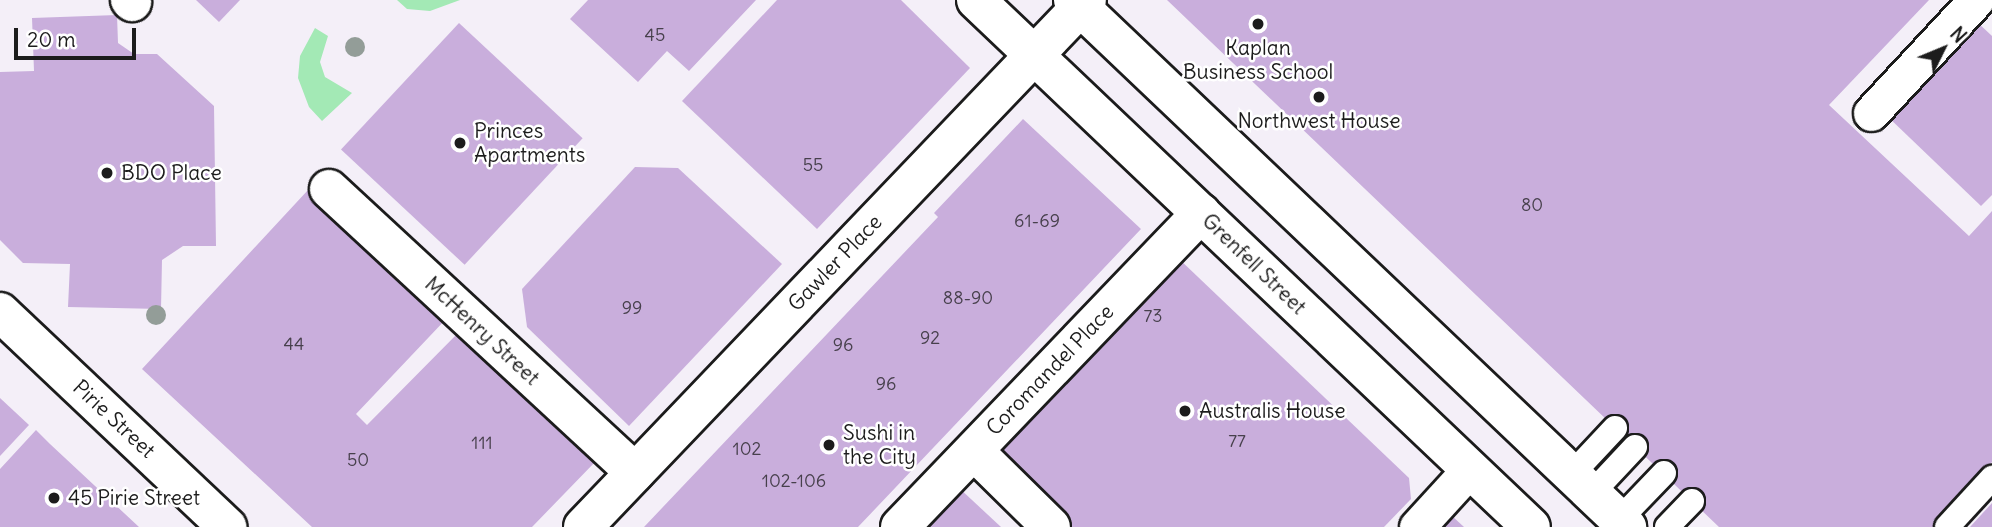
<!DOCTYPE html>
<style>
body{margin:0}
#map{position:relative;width:1992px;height:527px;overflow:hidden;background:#f4eff8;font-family:Delius,sans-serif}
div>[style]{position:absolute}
.green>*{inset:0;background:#a3e9b5}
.building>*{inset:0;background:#c9aedc;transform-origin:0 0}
.roads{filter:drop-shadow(2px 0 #1c1c1c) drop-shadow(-2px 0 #1c1c1c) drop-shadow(0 2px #1c1c1c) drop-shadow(0 -2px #1c1c1c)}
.service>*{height:24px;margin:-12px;padding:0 12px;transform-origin:12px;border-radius:12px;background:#fff}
.pedestrian>*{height:35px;margin:-17.5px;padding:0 17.5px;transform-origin:17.5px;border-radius:17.5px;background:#fff}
.minor>*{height:38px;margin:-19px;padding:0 19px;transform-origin:19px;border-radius:19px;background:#fff}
.tertiary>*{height:38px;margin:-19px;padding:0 19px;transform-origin:19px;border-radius:19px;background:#fff}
.secondary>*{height:38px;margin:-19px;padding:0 19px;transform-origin:19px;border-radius:19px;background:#fff}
.trees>*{width:20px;height:20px;margin:-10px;border-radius:50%;background:#939d98}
.dots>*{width:19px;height:19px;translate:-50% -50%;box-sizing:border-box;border:4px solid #fff;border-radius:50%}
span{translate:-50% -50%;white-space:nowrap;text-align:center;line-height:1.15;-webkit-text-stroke:5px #fff;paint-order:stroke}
.number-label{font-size:18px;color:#47404c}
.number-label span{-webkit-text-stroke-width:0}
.poi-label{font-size:21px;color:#1c1c1c}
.left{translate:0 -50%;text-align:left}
.street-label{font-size:21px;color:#1c1c1c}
.north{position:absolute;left:1908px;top:14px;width:70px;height:70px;-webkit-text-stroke:5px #fff;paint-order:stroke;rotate:47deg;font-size:19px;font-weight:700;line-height:28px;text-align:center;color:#1c1c1c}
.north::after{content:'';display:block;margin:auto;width:24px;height:32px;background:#1c1c1c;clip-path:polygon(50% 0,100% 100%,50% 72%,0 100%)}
.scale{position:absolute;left:14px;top:28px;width:122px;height:32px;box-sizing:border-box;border:4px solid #1c1c1c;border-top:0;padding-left:9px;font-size:21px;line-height:24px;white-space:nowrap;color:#1c1c1c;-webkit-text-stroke:5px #fff;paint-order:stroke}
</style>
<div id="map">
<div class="green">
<div style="clip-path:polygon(397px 0,460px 0,430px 11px,407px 9px)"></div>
<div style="clip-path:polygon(315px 28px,328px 36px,320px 62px,325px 77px,352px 93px,322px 121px,309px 107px,298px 78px,300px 56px)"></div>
</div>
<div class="building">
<div style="clip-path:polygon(196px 0,240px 0,219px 22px)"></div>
<div style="clip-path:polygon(588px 0,756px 0,689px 71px,667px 51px,638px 82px,570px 19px)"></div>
<div style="clip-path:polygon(777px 0,901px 0,970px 68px,817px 229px,682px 101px)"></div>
<div style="clip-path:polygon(1167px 0,1929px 0,1829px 105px,1969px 236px,1992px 211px,1992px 462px,1933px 527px,1719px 527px)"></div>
<div style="clip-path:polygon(117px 15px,118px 43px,134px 54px,157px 54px,214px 106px,216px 246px,183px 246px,162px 260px,161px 309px,68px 307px,70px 264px,23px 263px,0 240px,0 72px,34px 71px,32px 18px)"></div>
<div style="clip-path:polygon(1976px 21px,1992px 36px,1992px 195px,1981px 206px,1886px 115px)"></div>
<div style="left:459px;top:23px;width:169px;height:173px;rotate:43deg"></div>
<div style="clip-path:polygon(1023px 119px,1141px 229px,858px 527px,644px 527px,938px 217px,934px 213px)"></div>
<div style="clip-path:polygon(635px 167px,678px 168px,782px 264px,629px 426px,527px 327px,522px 289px)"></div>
<div style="clip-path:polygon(308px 190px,447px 318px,356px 414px,367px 425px,460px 331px,596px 461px,532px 527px,312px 527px,142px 369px)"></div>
<div style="clip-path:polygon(1177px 257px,1409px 478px,1411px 499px,1384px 527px,1058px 527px,995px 448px)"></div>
<div style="clip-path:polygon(0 398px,29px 425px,0 456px)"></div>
<div style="clip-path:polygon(36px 430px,50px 444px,139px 527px,0 527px,0 469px)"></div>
<div style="clip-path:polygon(958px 487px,1001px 527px,920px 527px)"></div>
<div style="clip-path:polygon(1992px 503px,1992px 527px,1970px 527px)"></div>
<div style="clip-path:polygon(1451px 515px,1464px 527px,1440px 527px)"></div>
</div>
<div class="roads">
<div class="service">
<div style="left:1572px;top:474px;width:63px;rotate:-46.9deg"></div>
<div style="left:1592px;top:493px;width:63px;rotate:-46.9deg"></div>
<div style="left:1619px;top:520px;width:65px;rotate:-46.2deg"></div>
<div style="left:1667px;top:527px;width:36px;rotate:-46deg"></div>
<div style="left:1947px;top:527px;width:67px;rotate:-47.4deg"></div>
</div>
<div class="pedestrian">
<div style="left:1871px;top:113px;width:154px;rotate:-47.1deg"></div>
<div style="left:1417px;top:527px;width:79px;rotate:-47.6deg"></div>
</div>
<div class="minor">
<div style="left:130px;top:0;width:3px;rotate:45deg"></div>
<div style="left:329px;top:189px;width:417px;rotate:42.8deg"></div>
<div style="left:974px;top:451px;width:108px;rotate:44.6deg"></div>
<div style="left:583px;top:527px;width:729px;rotate:-46.28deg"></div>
<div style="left:900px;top:527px;width:435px;rotate:-46.2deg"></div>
</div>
<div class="tertiary">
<div style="left:0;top:312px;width:313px;rotate:43.4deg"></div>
</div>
<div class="secondary">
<div style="left:976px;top:0;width:765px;rotate:43.52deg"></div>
<div style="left:1073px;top:0;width:765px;rotate:43.57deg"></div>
</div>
</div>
<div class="trees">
<div style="left:355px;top:47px"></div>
<div style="left:156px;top:315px"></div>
</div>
<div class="dots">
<div style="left:1258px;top:24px;background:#1c1c1c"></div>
<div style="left:1319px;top:97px;background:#1c1c1c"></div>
<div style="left:460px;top:143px;background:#1c1c1c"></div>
<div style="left:107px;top:173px;background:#1c1c1c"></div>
<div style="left:1185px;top:411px;background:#1c1c1c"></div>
<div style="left:829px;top:445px;background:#1c1c1c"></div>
<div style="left:54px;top:498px;background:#1c1c1c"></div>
</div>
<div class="number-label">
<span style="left:655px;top:35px">45</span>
<span style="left:813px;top:165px">55</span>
<span style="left:1532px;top:205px">80</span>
<span style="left:1037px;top:221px">61-69</span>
<span style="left:968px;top:298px">88-90</span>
<span style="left:632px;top:308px">99</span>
<span style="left:1153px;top:316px">73</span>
<span style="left:930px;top:338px">92</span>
<span style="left:294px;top:344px">44</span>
<span style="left:843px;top:345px">96</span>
<span style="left:886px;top:384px">96</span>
<span style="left:1237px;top:441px">77</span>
<span style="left:482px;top:443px">111</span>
<span style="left:747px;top:449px">102</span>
<span style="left:358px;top:460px">50</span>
<span style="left:794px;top:481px">102-106</span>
</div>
<div class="poi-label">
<span style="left:1258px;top:60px">Kaplan<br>Business School</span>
<span style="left:1319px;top:121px">Northwest House</span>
<span class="left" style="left:474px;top:143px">Princes<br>Apartments</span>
<span class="left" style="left:121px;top:173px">BDO Place</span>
<span class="left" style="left:1199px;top:411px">Australis House</span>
<span class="left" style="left:843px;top:445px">Sushi in<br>the City</span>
<span class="left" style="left:68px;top:498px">45 Pirie Street</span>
</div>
<div class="street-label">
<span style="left:835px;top:263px;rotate:-46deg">Gawler Place</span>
<span style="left:1254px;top:264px;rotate:44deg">Grenfell Street</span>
<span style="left:482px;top:331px;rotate:43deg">McHenry Street</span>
<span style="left:1050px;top:370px;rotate:-46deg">Coromandel Place</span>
<span style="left:114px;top:419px;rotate:43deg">Pirie Street</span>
</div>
<div class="north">N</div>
<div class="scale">20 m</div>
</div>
